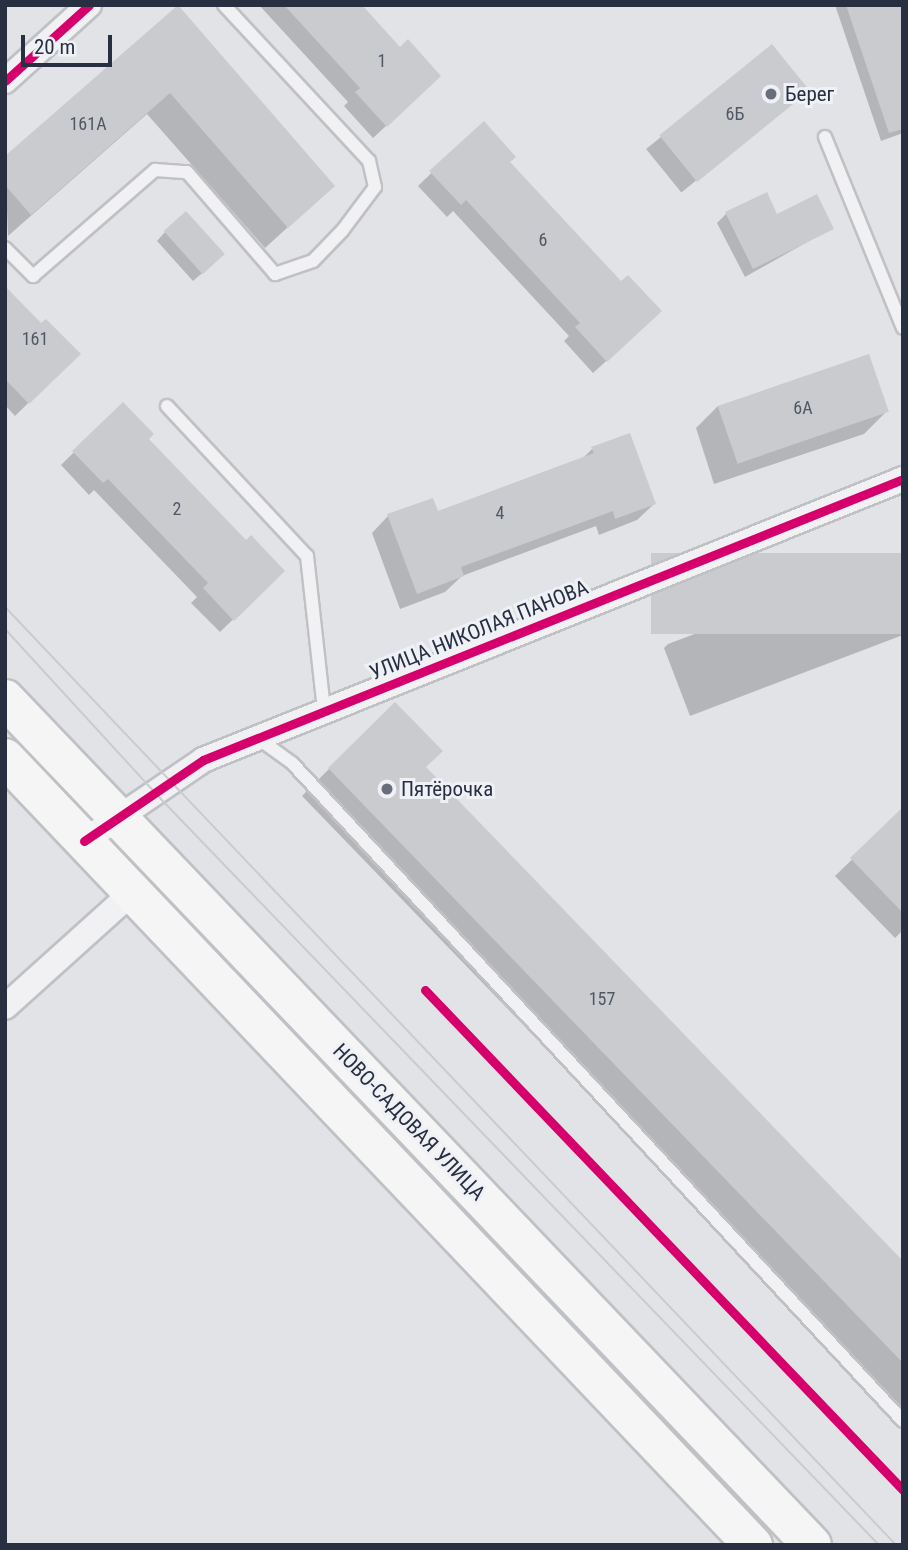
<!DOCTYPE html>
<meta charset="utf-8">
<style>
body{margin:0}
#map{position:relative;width:908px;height:1550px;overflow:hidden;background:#e1e3e7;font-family:"Roboto Condensed",sans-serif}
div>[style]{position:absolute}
.shadow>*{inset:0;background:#0003;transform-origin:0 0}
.building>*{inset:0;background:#c9cbcf;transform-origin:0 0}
.roads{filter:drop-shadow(2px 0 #bfc1c5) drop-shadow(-2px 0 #bfc1c5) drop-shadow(0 2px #bfc1c5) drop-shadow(0 -2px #bfc1c5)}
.service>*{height:12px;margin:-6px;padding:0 6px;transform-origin:6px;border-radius:6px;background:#f1f1f3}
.minor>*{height:24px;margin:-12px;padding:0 12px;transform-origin:12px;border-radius:12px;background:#f1f1f3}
.primary>*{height:38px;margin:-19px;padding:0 19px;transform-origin:19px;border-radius:19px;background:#f5f5f6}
.tram>*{height:2px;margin:-1px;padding:0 1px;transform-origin:1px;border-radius:1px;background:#cacbce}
.cycleway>*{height:9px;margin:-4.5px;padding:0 4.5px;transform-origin:4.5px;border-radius:4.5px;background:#d6006c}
.dots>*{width:19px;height:19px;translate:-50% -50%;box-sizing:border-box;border:4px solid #eff1f6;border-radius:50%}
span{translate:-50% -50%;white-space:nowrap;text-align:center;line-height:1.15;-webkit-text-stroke:6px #eff1f6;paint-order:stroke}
.number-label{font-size:18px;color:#505765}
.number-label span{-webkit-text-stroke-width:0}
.poi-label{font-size:21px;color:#272f41}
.left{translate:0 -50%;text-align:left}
.street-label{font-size:21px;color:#272f41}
.frame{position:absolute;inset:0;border:7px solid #272f41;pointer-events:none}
.scale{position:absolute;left:21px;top:35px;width:91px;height:32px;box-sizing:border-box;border:4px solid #272f41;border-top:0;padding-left:9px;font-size:21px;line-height:24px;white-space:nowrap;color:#272f41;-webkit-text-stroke:5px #eff1f6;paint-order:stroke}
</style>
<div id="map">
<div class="shadow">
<div style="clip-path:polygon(259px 5px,360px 5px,426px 89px,373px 138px,344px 106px,348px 102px)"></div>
<div style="clip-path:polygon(835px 5px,903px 5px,903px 133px,881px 141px)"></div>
<div style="clip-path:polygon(177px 7px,333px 186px,265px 248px,147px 114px,8px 236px,5px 158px)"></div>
<div style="left:772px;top:47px;width:56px;height:162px;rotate:51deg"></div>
<div style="clip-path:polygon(483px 123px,508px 163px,647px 324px,593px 373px,564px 341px,569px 336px,453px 211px,447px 217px,418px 186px)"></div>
<div style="clip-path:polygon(726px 214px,832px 228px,745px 277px,717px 223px)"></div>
<div style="clip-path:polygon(165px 232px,214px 263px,193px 281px,157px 241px)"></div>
<div style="clip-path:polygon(5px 289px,41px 326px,78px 354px,15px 416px,5px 405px)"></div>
<div style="clip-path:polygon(123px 404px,147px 439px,246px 542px,283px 571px,220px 632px,191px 603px,197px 597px,94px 490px,89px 495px,61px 465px)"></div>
<div style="clip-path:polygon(718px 406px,887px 411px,864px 434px,714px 484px,696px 428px)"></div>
<div style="clip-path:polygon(592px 449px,654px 504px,637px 520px,599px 535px,596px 526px,462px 576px,445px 592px,400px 609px,372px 533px,388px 516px,437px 513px,581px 460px)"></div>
<div style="clip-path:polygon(903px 555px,903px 635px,690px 716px,664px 648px,668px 644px)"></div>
<div style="clip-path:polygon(423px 767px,903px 1263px,903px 1418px,302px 796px,329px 769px)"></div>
<div style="clip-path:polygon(903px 810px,903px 930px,895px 938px,835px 876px)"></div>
</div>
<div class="building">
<div style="clip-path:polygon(178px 5px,335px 186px,288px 228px,170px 93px,31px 215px,5px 185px,5px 156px)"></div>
<div style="clip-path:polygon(284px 5px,362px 5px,400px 47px,408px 39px,441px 76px,387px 127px,355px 92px,360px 88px)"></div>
<div style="clip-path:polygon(846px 5px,903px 5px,903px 129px,889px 133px)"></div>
<div style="left:772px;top:44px;width:60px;height:145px;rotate:51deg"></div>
<div style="clip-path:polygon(484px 121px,516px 157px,510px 162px,621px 281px,628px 275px,662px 311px,607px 362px,575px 327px,580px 323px,466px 200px,461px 205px,429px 171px)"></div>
<div style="clip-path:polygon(767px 192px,777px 214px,817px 194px,834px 229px,753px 269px,725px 212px)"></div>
<div style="left:186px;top:211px;width:58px;height:30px;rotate:48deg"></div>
<div style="clip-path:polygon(5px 286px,41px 323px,46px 319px,81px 354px,29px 404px,5px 379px)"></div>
<div style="left:869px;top:354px;width:61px;height:160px;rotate:71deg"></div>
<div style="clip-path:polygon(123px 402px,154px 434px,149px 439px,246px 540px,251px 535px,285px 571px,234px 621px,203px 588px,208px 583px,108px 479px,103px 483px,72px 451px)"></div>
<div style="clip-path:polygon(630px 433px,656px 504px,615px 519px,613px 511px,461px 567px,464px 576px,417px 594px,387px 514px,433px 498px,438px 511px,594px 453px,591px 447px)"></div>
<div style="left:903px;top:553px;width:81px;height:252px;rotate:90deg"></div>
<div style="clip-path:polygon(395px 702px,443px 751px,426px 767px,903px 1261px,903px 1363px,328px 768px)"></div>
<div style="clip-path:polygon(903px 807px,903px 913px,850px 858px)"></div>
</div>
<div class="roads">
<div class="service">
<div style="left:825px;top:137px;width:206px;rotate:67.8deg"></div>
<div style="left:5px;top:248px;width:40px;rotate:45deg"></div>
<div style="left:33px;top:276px;width:162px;rotate:-41deg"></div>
<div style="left:155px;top:170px;width:32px;rotate:4deg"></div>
<div style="left:187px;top:172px;width:135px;rotate:49.2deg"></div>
<div style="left:275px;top:274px;width:40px;rotate:-18.9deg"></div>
<div style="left:313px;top:261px;width:42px;rotate:-46deg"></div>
<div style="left:342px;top:231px;width:55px;rotate:-53.1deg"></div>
<div style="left:375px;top:187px;width:27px;rotate:-103deg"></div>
<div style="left:369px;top:161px;width:213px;rotate:-132.9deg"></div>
<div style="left:167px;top:406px;width:205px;rotate:47deg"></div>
<div style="left:307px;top:556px;width:156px;rotate:83.7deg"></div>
<div style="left:256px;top:737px;width:44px;rotate:35.8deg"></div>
<div style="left:292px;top:763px;width:898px;rotate:47.12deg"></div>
</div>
<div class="minor">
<div style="left:5px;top:81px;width:113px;rotate:-42.1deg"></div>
<div style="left:84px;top:841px;width:144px;rotate:-34.2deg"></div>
<div style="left:203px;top:760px;width:754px;rotate:-21.87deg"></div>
<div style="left:5px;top:1007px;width:173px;rotate:-42deg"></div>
</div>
<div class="primary">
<div style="left:5px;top:699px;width:1169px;rotate:46.35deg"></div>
<div style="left:5px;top:758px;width:1086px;rotate:46.46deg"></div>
</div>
</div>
<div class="tram">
<div style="left:5px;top:607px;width:1294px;rotate:46.47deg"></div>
<div style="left:5px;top:629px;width:225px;rotate:47.5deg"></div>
<div style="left:157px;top:795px;width:1041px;rotate:46.09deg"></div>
</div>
<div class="cycleway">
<div style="left:5px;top:81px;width:113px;rotate:-42.1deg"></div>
<div style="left:84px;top:841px;width:144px;rotate:-34.2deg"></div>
<div style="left:203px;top:760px;width:754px;rotate:-21.87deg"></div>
<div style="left:425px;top:990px;width:692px;rotate:46.29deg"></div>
</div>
<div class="dots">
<div style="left:771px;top:94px;background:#686e7b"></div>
<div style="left:387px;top:789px;background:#686e7b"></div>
</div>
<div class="number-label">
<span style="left:382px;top:61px">1</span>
<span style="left:735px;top:114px">6Б</span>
<span style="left:88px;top:124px">161А</span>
<span style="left:543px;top:240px">6</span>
<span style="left:35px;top:339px">161</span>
<span style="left:803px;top:408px">6А</span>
<span style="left:177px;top:509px">2</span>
<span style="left:500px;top:513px">4</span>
<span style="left:602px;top:999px">157</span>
</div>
<div class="poi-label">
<span class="left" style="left:785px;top:94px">Берег</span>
<span class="left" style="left:401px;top:789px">Пятёрочка</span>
</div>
<div class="street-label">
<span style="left:479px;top:630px;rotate:-22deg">УЛИЦА НИКОЛАЯ ПАНОВА</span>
<span style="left:409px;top:1122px;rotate:46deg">НОВО-САДОВАЯ УЛИЦА</span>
</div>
<div class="frame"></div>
<div class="scale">20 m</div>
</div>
